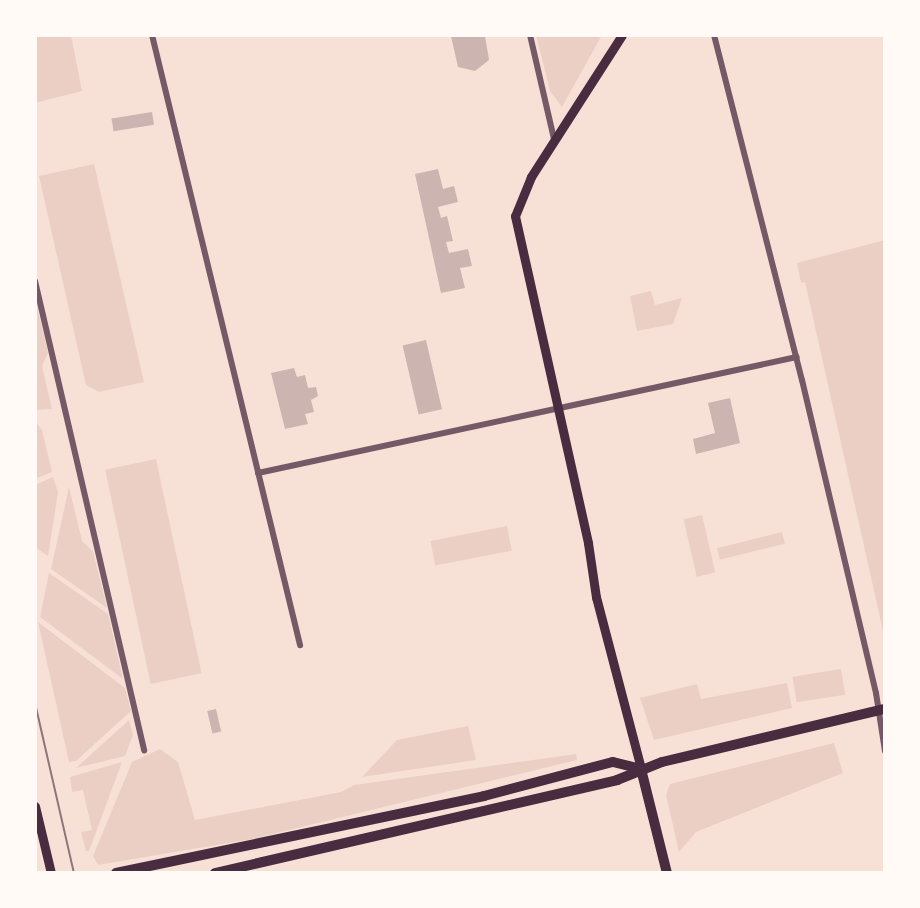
<!DOCTYPE html>
<style>
body{margin:0}
#map{position:relative;width:920px;height:908px;overflow:hidden;background:#f7e1d7;font-family:Raleway,sans-serif}
div>[style]{position:absolute}
.green>*{inset:0;background:#ebcfc5;transform-origin:0 0}
.building>*{inset:0;background:#ccb4b1;transform-origin:0 0}
.minor>*{height:6px;margin:-3px;padding:0 3px;transform-origin:3px;border-radius:3px;background:#755966}
.secondary>*{height:9px;margin:-4.5px;padding:0 4.5px;transform-origin:4.5px;border-radius:4.5px;background:#4a2c40}
.primary>*{height:10px;margin:-5px;padding:0 5px;transform-origin:5px;border-radius:5px;background:#4a2c40}
.tram>*{height:2px;margin:-1px;padding:0 1px;transform-origin:1px;border-radius:1px;background:#8f747c}
span{translate:-50% -50%;white-space:nowrap;text-align:center;line-height:1.15;-webkit-text-stroke:7px #fffaf5;paint-order:stroke}
.frame{position:absolute;inset:0;border:37px solid #fffaf5;pointer-events:none}
</style>
<div id="map">
<div class="green">
<div style="clip-path:polygon(35px 35px,71px 35px,82px 91px,35px 103px)"></div>
<div style="clip-path:polygon(536px 35px,602px 35px,562px 107px,550px 91px)"></div>
<div style="clip-path:polygon(94px 164px,144px 382px,99px 392px,86px 385px,39px 176px)"></div>
<div style="clip-path:polygon(885px 240px,885px 640px,805px 282px,801px 283px,797px 263px)"></div>
<div style="clip-path:polygon(651px 291px,655px 305px,682px 298px,673px 324px,637px 331px,630px 296px)"></div>
<div style="clip-path:polygon(35px 298px,48px 353px,42px 366px,52px 409px,35px 410px)"></div>
<div style="clip-path:polygon(35px 421px,42px 430px,52px 472px,35px 479px)"></div>
<div style="left:156px;top:459px;width:219px;height:52px;rotate:78deg"></div>
<div style="clip-path:polygon(53px 477px,58px 492px,48px 556px,35px 547px,35px 485px)"></div>
<div style="clip-path:polygon(69px 487px,82px 541px,93px 551px,107px 608px,51px 569px)"></div>
<div style="left:702px;top:515px;width:59px;height:19px;rotate:77deg"></div>
<div style="left:507px;top:526px;width:25px;height:78px;rotate:79deg"></div>
<div style="left:782px;top:532px;width:12px;height:67px;rotate:76deg"></div>
<div style="clip-path:polygon(49px 573px,108px 614px,123px 679px,40px 617px)"></div>
<div style="clip-path:polygon(38px 622px,125px 688px,131px 711px,76px 761px,69px 762px)"></div>
<div style="left:841px;top:669px;width:26px;height:49px;rotate:81deg"></div>
<div style="clip-path:polygon(787px 683px,792px 708px,654px 740px,640px 698px,697px 684px,701px 699px)"></div>
<div style="clip-path:polygon(129px 720px,133px 735px,125px 756px,76px 768px)"></div>
<div style="clip-path:polygon(468px 726px,476px 760px,362px 777px,397px 740px)"></div>
<div style="clip-path:polygon(834px 743px,843px 773px,696px 832px,679px 852px,666px 795px,670px 784px)"></div>
<div style="clip-path:polygon(160px 749px,178px 762px,195px 820px,341px 792px,354px 785px,576px 754px,577px 760px,252px 839px,98px 865px,93px 856px,132px 762px)"></div>
<div style="clip-path:polygon(122px 762px,89px 851px,86px 851px,81px 832px,92px 830px,83px 790px,72px 792px,70px 777px)"></div>
</div>
<div class="building">
<div style="clip-path:polygon(451px 36px,485px 36px,489px 60px,475px 71px,458px 67px)"></div>
<div style="left:152px;top:112px;width:13px;height:41px;rotate:81deg"></div>
<div style="clip-path:polygon(438px 169px,443px 189px,454px 186px,458px 202px,438px 207px,441px 218px,447px 216px,453px 241px,446px 242px,449px 253px,468px 249px,472px 266px,460px 268px,465px 288px,441px 293px,415px 174px)"></div>
<div style="left:426px;top:340px;width:71px;height:24px;rotate:77deg"></div>
<div style="clip-path:polygon(294px 368px,297px 377px,305px 375px,308px 388px,316px 387px,318px 396px,311px 400px,314px 412px,305px 414px,308px 424px,285px 429px,271px 373px)"></div>
<div style="clip-path:polygon(730px 398px,740px 443px,696px 454px,693px 439px,715px 433px,708px 403px)"></div>
<div style="left:216px;top:709px;width:23px;height:9px;rotate:77deg"></div>
</div>
<div class="minor">
<div style="left:152px;top:35px;width:628px;rotate:76.36deg"></div>
<div style="left:530px;top:35px;width:107px;rotate:77deg"></div>
<div style="left:714px;top:35px;width:356px;rotate:75.7deg"></div>
<div style="left:802px;top:380px;width:322px;rotate:76.7deg"></div>
<div style="left:876px;top:693px;width:59px;rotate:81.2deg"></div>
<div style="left:35px;top:281px;width:482px;rotate:76.9deg"></div>
<div style="left:258px;top:473px;width:551px;rotate:-12.15deg"></div>
</div>
<div class="secondary">
<div style="left:622px;top:35px;width:169px;rotate:122.7deg"></div>
<div style="left:531px;top:177px;width:42px;rotate:112.3deg"></div>
<div style="left:515px;top:216px;width:335px;rotate:77.4deg"></div>
<div style="left:588px;top:543px;width:55px;rotate:81.6deg"></div>
<div style="left:596px;top:597px;width:178px;rotate:75.3deg"></div>
<div style="left:35px;top:806px;width:69px;rotate:76.6deg"></div>
</div>
<div class="primary">
<div style="left:641px;top:769px;width:107px;rotate:76deg"></div>
<div style="left:116px;top:873px;width:376px;rotate:-11.8deg"></div>
<div style="left:484px;top:796px;width:133px;rotate:-14.8deg"></div>
<div style="left:613px;top:762px;width:29px;rotate:14deg"></div>
<div style="left:215px;top:873px;width:413px;rotate:-13deg"></div>
<div style="left:617px;top:780px;width:48px;rotate:-21.8deg"></div>
<div style="left:662px;top:762px;width:229px;rotate:-13.4deg"></div>
</div>
<div class="tram">
<div style="left:35px;top:703px;width:174px;rotate:77.1deg"></div>
</div>
<div class="frame"></div>
</div>
